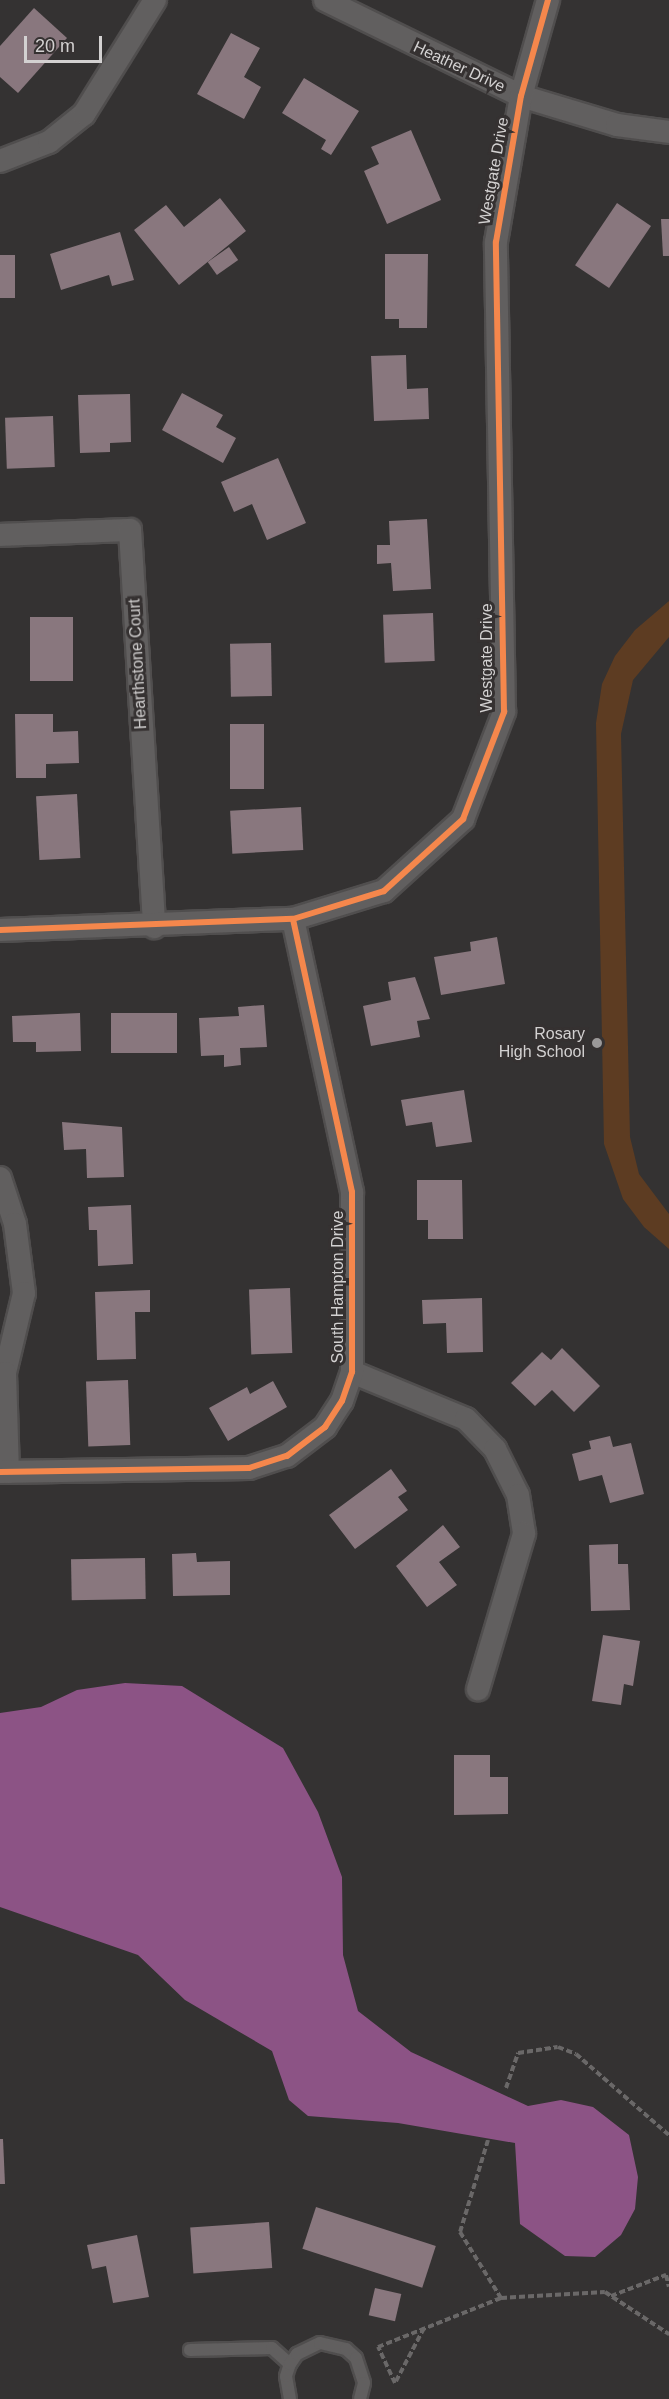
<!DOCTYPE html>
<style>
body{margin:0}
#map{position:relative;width:669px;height:2399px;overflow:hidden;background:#343232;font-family:Helvetica,sans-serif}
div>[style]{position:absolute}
.green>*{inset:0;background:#5d3c22}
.water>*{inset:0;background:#8c5385}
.building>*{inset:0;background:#89777e;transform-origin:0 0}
.path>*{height:4px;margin-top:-2px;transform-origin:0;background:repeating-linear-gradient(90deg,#6a6868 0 6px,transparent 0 9px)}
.roads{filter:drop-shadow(2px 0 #504e4e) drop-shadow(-2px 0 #504e4e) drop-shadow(0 2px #504e4e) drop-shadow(0 -2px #504e4e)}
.lane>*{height:12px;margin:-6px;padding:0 6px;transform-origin:6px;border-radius:6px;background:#615f5f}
.street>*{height:22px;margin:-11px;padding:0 11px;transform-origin:11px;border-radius:11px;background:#615f5f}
.cycleway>*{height:6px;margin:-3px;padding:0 3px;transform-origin:3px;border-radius:3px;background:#f5874c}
.dots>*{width:16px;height:16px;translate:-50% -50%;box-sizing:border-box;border:3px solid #353131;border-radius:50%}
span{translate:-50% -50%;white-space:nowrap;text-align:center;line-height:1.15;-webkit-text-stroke:6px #353131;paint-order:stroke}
.street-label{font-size:16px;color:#d3d1d1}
.poi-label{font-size:16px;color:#d3d1d1}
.right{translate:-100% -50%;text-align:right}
.scale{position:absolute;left:24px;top:36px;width:78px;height:27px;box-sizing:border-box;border:3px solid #d3d1d1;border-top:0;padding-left:8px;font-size:18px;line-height:21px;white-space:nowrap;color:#d3d1d1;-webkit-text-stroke:4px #353131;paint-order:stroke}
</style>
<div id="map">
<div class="green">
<div style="clip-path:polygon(669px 601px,669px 637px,633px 680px,621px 734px,630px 1137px,639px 1174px,669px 1214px,669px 1249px,644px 1227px,623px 1199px,604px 1144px,596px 723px,602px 684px,615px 656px,635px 630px)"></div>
</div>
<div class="water">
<div style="clip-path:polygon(125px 1683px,182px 1686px,283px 1748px,318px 1812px,342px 1877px,343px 1955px,358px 2011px,411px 2052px,528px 2106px,561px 2100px,593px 2107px,629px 2135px,638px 2177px,635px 2209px,621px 2235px,595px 2257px,565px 2256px,520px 2224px,515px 2143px,398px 2123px,308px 2116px,289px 2100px,272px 2051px,185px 2000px,138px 1955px,0 1907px,0 1713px,41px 1707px,77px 1690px)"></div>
</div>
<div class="building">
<div style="clip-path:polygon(34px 8px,67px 38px,18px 93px,0 77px,0 46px)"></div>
<div style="clip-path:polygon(231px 33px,260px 48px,244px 77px,261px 87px,244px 119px,197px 94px)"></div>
<div style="clip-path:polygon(304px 78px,359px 111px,331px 155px,321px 149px,326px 140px,282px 113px)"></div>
<div style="clip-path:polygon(411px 130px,441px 200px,387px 224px,364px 171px,379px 164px,371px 147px)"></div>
<div style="clip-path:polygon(220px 198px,246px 231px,179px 285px,134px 230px,166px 205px,184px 227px)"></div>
<div style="left:617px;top:203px;width:41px;height:75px;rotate:34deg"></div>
<div style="clip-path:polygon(661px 219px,669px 219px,669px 256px,663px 256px)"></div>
<div style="clip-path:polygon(120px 232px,134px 280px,112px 286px,109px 275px,61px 290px,50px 254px)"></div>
<div style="left:229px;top:247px;width:16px;height:26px;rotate:55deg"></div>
<div style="clip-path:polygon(385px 254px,428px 254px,427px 328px,399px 328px,399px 319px,385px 319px)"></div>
<div style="left:0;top:255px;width:15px;height:43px"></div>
<div style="clip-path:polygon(406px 355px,407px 389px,428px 388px,429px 419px,374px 421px,371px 356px)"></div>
<div style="clip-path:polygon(182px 393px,223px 415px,216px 427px,236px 438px,223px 463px,162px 430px)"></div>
<div style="clip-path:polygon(130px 394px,131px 442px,110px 443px,110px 452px,80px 453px,78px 395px)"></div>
<div style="left:53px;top:416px;width:51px;height:48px;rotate:88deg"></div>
<div style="clip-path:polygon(278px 458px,306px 523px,267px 540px,252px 504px,234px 512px,221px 482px)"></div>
<div style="clip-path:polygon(427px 519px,431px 589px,393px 591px,391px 563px,377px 564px,377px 545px,390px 545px,389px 521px)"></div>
<div style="left:433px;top:613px;width:48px;height:50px;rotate:88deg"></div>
<div style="left:30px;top:617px;width:43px;height:64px"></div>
<div style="left:271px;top:643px;width:53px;height:41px;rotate:89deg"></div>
<div style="clip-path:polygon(15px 714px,53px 714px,53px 732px,78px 731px,79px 763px,46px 764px,46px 778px,16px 778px)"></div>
<div style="left:264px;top:724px;width:65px;height:34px;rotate:90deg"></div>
<div style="left:77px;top:794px;width:64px;height:41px;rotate:87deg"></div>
<div style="left:301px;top:807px;width:43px;height:71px;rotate:87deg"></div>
<div style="clip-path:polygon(497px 937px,505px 984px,441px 995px,434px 957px,471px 951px,470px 942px)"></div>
<div style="clip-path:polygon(415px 977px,430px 1019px,417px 1021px,420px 1037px,371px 1046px,363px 1006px,391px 1000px,388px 982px)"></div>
<div style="clip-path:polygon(264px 1005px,267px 1047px,240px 1048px,241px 1065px,224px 1067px,224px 1055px,201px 1056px,199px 1018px,239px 1016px,238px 1007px)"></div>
<div style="clip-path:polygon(80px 1013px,81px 1051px,36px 1052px,36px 1042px,13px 1042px,12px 1016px)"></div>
<div style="left:177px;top:1013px;width:40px;height:66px;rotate:90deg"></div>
<div style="clip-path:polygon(464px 1090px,472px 1142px,436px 1147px,432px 1122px,406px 1126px,401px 1100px)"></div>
<div style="clip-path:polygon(62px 1122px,122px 1127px,124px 1177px,87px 1178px,86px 1149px,64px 1150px)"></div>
<div style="clip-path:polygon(417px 1180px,462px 1180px,463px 1239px,428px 1239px,428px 1220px,417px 1220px)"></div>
<div style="clip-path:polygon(131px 1205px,133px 1264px,98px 1266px,97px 1230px,89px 1230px,88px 1207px)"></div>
<div style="left:290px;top:1288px;width:65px;height:41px;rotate:88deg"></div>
<div style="clip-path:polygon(150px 1290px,150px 1312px,135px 1312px,136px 1359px,97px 1360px,95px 1292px)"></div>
<div style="clip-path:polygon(482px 1298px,483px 1352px,447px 1353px,446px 1323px,423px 1324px,422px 1300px)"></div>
<div style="clip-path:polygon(562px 1348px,600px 1386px,574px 1412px,552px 1390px,535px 1406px,511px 1383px,542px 1352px,551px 1360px)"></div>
<div style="left:128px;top:1380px;width:65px;height:42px;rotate:88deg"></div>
<div style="clip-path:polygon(273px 1381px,287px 1407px,228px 1441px,209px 1408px,247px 1387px,250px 1394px)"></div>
<div style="clip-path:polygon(610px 1436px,613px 1447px,631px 1443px,644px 1494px,610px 1503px,602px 1475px,579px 1481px,572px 1454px,591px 1449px,589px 1441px)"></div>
<div style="clip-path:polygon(391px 1469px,407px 1491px,398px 1497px,408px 1510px,355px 1549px,329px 1515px)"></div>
<div style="clip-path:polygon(443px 1525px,460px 1547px,439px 1562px,457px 1585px,427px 1607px,396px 1566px)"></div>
<div style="clip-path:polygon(618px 1544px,618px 1564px,628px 1564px,630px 1610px,591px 1611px,589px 1545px)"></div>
<div style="clip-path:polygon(196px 1553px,197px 1562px,230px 1561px,230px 1595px,173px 1596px,172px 1554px)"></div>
<div style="left:145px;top:1558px;width:41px;height:74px;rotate:89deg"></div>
<div style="clip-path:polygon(603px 1635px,640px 1641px,633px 1686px,624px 1684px,621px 1705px,592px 1701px)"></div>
<div style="clip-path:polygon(454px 1755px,490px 1755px,490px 1777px,508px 1777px,508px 1814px,454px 1815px)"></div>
<div style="clip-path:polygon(0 2139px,3px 2139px,5px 2184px,0 2184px)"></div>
<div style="left:316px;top:2207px;width:126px;height:44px;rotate:18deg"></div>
<div style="left:269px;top:2222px;width:46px;height:79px;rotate:86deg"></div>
<div style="clip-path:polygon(137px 2235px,149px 2297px,113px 2303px,106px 2266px,92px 2269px,87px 2245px)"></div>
<div style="left:375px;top:2288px;width:27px;height:28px;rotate:13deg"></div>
</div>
<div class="path">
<div style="left:506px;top:2088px;width:37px;rotate:-71deg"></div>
<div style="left:518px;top:2053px;width:40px;rotate:-8.5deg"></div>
<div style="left:558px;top:2047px;width:19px;rotate:21deg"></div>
<div style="left:576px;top:2054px;width:123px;rotate:41.1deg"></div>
<div style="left:488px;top:2140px;width:96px;rotate:106.9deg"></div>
<div style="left:460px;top:2232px;width:78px;rotate:58.2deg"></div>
<div style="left:611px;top:2296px;width:59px;rotate:-20.9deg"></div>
<div style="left:666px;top:2275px;width:12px;rotate:76deg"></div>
<div style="left:424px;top:2328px;width:62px;rotate:117.8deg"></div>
<div style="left:395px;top:2383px;width:40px;rotate:-115deg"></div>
<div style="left:378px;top:2347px;width:132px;rotate:-21.7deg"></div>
<div style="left:501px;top:2298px;width:104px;rotate:-3.3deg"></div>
<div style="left:605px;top:2292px;width:77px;rotate:33.3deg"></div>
</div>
<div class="roads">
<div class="lane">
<div style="left:190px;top:2350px;width:82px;rotate:-1.4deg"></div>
<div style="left:272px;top:2348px;width:24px;rotate:42deg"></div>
<div style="left:290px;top:2399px;width:23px;rotate:-100deg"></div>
<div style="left:286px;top:2376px;width:13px;rotate:-72deg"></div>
<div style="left:290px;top:2364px;width:12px;rotate:-55deg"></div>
<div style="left:297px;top:2354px;width:25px;rotate:-26deg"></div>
<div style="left:320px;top:2343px;width:27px;rotate:13deg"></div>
<div style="left:346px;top:2349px;width:13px;rotate:42deg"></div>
<div style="left:356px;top:2358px;width:26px;rotate:72deg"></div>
<div style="left:364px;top:2383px;width:16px;rotate:104deg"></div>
</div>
<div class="street">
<div style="left:325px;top:0;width:218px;rotate:26.1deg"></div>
<div style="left:521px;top:96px;width:100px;rotate:16.8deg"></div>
<div style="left:617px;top:125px;width:52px;rotate:7.7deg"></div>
<div style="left:0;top:161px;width:53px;rotate:-21.2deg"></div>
<div style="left:49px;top:142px;width:45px;rotate:-38.7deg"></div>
<div style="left:84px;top:114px;width:134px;rotate:-58.1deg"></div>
<div style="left:0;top:535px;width:130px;rotate:-2.2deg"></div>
<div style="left:130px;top:530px;width:398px;rotate:86.5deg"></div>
<div style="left:0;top:930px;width:293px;rotate:-2.2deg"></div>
<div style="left:293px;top:919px;width:95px;rotate:-17.1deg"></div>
<div style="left:384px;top:891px;width:107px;rotate:-42.3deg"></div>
<div style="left:463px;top:819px;width:115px;rotate:-69deg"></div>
<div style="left:504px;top:712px;width:470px;rotate:-91deg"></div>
<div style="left:496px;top:242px;width:148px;rotate:-80.3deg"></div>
<div style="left:521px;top:96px;width:100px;rotate:-74.3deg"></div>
<div style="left:0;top:1178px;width:48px;rotate:71.9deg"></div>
<div style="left:15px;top:1224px;width:70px;rotate:82.6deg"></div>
<div style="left:24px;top:1293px;width:82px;rotate:103.4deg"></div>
<div style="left:5px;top:1373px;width:99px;rotate:88.3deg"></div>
<div style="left:352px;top:1372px;width:123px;rotate:22.4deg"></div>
<div style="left:466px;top:1419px;width:42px;rotate:46deg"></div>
<div style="left:495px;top:1449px;width:51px;rotate:63.4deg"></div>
<div style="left:518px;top:1495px;width:39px;rotate:81deg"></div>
<div style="left:524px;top:1534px;width:162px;rotate:106.5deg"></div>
<div style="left:0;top:1472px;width:249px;rotate:-0.9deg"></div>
<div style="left:249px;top:1468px;width:40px;rotate:-18deg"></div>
<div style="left:287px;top:1456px;width:48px;rotate:-37.3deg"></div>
<div style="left:325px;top:1427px;width:31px;rotate:-57deg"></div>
<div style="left:342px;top:1401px;width:31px;rotate:-71deg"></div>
<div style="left:352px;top:1372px;width:180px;rotate:-90deg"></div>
<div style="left:352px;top:1192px;width:279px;rotate:-102.2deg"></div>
</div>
</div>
<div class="cycleway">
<div style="left:0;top:930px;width:293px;rotate:-2.2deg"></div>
<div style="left:293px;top:919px;width:95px;rotate:-17.1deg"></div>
<div style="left:384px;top:891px;width:107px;rotate:-42.3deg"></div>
<div style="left:463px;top:819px;width:115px;rotate:-69deg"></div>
<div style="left:504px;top:712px;width:470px;rotate:-91deg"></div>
<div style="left:496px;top:242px;width:148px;rotate:-80.3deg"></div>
<div style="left:521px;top:96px;width:100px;rotate:-74.3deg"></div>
<div style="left:0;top:1472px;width:249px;rotate:-0.9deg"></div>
<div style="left:249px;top:1468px;width:40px;rotate:-18deg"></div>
<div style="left:287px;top:1456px;width:48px;rotate:-37.3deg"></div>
<div style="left:325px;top:1427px;width:31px;rotate:-57deg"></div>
<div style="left:342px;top:1401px;width:31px;rotate:-71deg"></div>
<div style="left:352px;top:1372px;width:180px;rotate:-90deg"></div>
<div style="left:352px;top:1192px;width:279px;rotate:-102.2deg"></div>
</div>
<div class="dots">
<div style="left:597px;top:1043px;background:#9b9999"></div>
</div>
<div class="street-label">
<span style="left:459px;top:67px;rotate:25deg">Heather Drive</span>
<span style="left:494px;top:171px;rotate:-80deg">Westgate Drive</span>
<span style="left:487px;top:658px;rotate:-90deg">Westgate Drive</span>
<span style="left:138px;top:664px;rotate:-93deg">Hearthstone Court</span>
<span style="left:338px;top:1287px;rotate:-90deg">South Hampton Drive</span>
</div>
<div class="poi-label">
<span class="right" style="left:585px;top:1043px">Rosary<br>High School</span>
</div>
<div class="scale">20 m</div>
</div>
